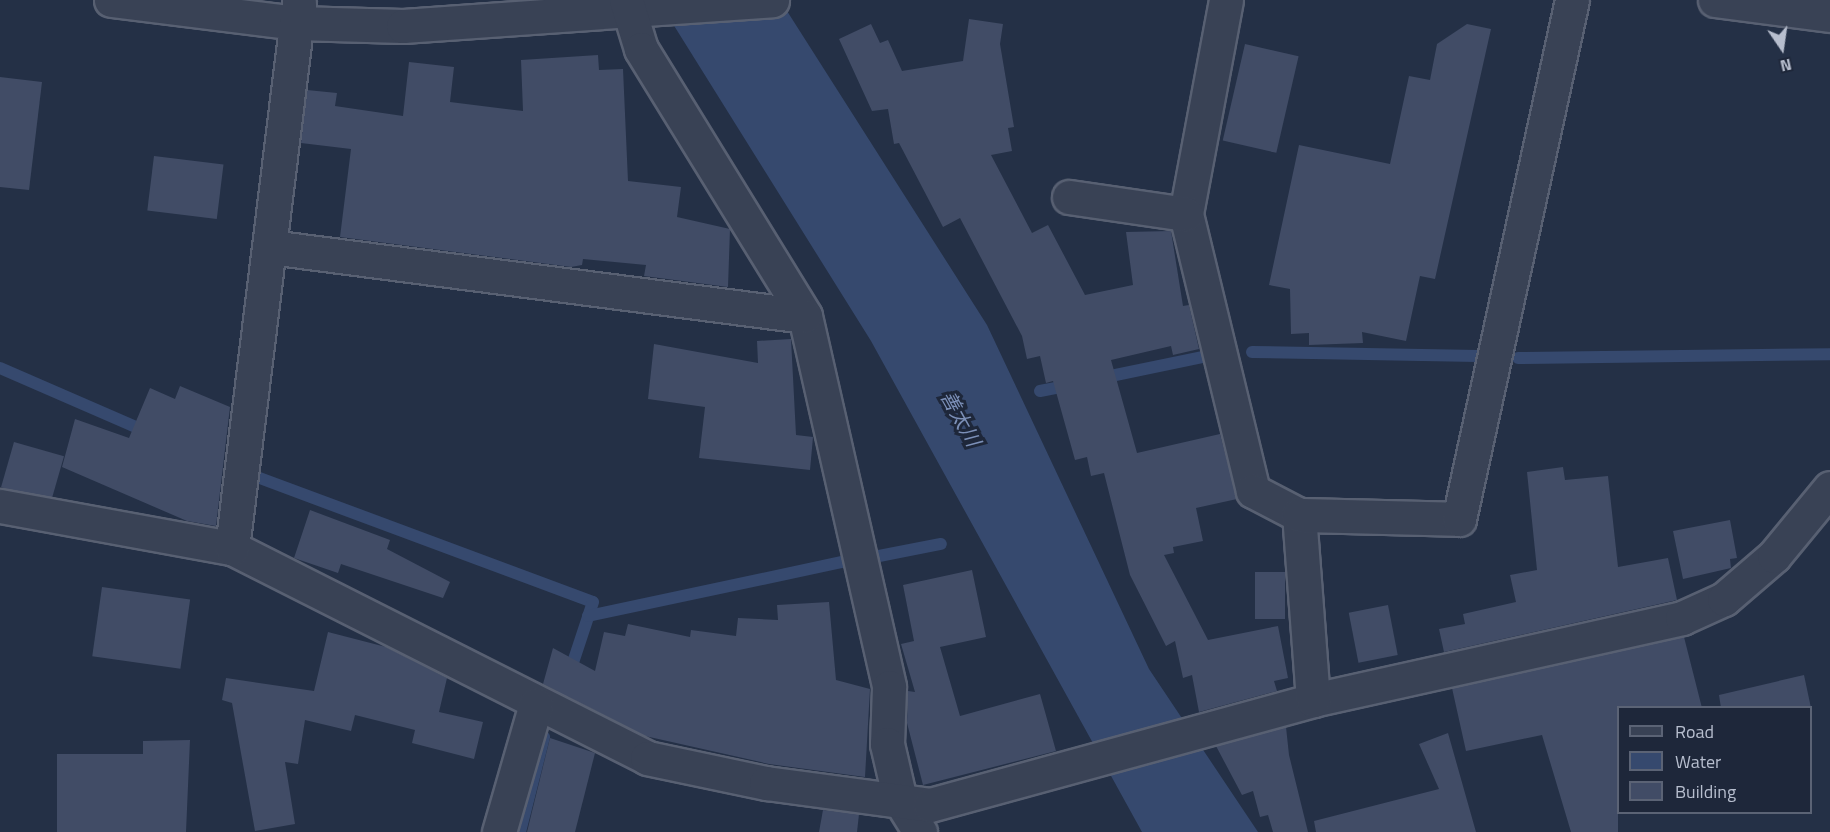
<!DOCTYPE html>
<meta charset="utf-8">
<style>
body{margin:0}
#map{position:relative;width:1830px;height:832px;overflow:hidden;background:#243046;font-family:"Titillium Web","Noto Sans JP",sans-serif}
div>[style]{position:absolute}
.water>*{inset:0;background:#36496e}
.stream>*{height:12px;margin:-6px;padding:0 6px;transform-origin:6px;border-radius:6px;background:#36496e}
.building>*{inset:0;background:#414c66;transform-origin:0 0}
.roads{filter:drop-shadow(2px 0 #586072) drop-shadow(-2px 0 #586072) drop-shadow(0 2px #586072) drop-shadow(0 -2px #586072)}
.minor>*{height:33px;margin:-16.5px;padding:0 16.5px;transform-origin:16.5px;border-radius:16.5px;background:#394255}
span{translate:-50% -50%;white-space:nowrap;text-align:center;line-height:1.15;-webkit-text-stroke:6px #1e273a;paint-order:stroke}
.water-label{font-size:20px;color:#7c90b8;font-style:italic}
.legend{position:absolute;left:1617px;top:706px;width:195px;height:108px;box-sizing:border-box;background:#1e273a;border:2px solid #5b6375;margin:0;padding:8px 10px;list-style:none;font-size:18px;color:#b7bece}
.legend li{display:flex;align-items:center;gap:12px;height:30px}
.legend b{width:30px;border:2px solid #5b6375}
.north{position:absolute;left:1752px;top:18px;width:60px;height:60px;-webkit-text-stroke:4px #1e273a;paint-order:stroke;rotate:167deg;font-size:16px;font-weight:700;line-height:24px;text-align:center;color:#b7bece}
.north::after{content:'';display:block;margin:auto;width:21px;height:27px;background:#b7bece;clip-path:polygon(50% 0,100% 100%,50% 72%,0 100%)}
</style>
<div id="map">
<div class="water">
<div style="clip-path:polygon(658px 0,780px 0,987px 325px,1149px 669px,1258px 832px,1142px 832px,871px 341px)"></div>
</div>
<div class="stream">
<div style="left:1252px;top:352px;width:226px;rotate:1deg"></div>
<div style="left:1518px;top:358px;width:312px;rotate:-0.7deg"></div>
<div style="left:0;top:368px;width:160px;rotate:23.5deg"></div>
<div style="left:1101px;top:378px;width:113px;rotate:-11.7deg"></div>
<div style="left:1040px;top:391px;width:31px;rotate:-11deg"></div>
<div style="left:257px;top:477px;width:358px;rotate:20.4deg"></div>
<div style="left:593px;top:602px;width:99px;rotate:108.3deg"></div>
<div style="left:879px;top:556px;width:63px;rotate:-11deg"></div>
<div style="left:588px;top:616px;width:261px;rotate:-12deg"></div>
<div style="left:520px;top:832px;width:98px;rotate:-75.8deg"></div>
</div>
<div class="building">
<div style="clip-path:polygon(969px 19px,1003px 24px,1000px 44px,1014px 127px,1008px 128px,1012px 151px,991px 155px,1032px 233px,1048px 225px,1085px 295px,1133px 285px,1126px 232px,1171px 231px,1183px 306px,1189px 305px,1199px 349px,1173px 355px,1171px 346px,1111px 360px,1137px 453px,1220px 434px,1237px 499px,1196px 508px,1203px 541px,1173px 547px,1174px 553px,1164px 555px,1208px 640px,1278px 626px,1288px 678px,1274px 681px,1277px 691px,1199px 712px,1192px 675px,1183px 678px,1175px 641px,1166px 646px,1130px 575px,1104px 473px,1091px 476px,1087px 457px,1075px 460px,1053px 381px,1046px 383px,1040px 356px,1027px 359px,1022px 336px,960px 218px,943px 227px,899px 143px,894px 144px,888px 109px,872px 111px,839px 39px,871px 24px,880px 43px,888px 40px,902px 71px,963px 61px)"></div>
<div style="clip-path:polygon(1467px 24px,1491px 29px,1435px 279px,1420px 276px,1406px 341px,1362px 332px,1363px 343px,1309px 345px,1309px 333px,1291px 334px,1290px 289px,1269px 285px,1299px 145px,1390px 164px,1409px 76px,1430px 80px,1437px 44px)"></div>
<div style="left:1245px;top:44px;width:55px;height:99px;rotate:13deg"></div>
<div style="clip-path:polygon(598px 55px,599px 70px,623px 69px,628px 181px,681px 187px,677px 217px,730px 229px,728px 287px,644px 276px,646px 265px,583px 259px,582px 265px,571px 267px,340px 237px,351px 149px,301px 143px,307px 90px,337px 93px,335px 106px,403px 116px,409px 62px,454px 67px,450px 102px,523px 111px,521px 60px)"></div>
<div style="clip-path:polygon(0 77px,42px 82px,29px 190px,0 187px)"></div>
<div style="left:154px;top:156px;width:70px;height:55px;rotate:7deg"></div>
<div style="clip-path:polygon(791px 339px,796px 435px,813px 437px,810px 470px,699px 458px,705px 407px,648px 399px,654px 344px,758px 363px,757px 341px)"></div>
<div style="clip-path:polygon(180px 386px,230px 407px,216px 526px,187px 521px,62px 467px,75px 419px,129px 438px,150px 388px,175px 399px)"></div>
<div style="left:14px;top:442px;width:52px;height:47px;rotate:16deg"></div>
<div style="clip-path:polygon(1563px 467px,1565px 480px,1608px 476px,1618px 567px,1668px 558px,1677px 600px,1444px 652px,1439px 629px,1465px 624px,1463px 614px,1516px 602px,1510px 575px,1537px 570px,1527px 472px)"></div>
<div style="clip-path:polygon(310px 510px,390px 540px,387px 549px,450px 582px,443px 598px,341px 564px,338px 573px,294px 558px)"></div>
<div style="clip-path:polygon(1730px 520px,1737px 558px,1730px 559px,1731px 568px,1683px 579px,1673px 531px)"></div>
<div style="clip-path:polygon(972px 570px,986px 637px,940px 647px,960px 716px,1040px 694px,1056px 751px,923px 785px,907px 723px,908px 691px,915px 692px,901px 644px,914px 641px,903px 585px)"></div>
<div style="left:1255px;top:572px;width:30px;height:47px"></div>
<div style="left:102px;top:587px;width:89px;height:70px;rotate:8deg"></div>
<div style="clip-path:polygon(829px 602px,836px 680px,870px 689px,865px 777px,769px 764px,645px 736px,543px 684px,553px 648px,595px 671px,604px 632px,625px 636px,628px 624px,690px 637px,691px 630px,736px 636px,738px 618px,778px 620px,777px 605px)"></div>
<div style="left:1388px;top:605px;width:51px;height:40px;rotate:79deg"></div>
<div style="clip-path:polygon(328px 632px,386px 647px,447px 678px,439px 712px,483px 722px,474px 759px,412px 743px,415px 730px,355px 715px,351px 731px,305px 720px,298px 764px,285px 762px,295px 824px,255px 831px,232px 703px,222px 700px,226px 678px,314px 691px)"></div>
<div style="clip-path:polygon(1684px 637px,1702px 708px,1618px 708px,1618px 832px,1571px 832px,1542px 735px,1466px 751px,1452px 688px)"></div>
<div style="clip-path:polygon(1804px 675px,1811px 708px,1721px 708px,1719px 695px)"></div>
<div style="clip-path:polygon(1286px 727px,1289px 755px,1308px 832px,1273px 832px,1268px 815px,1260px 817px,1253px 791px,1242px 795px,1216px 746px)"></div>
<div style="clip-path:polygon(1448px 733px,1476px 832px,1316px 832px,1314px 821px,1439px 789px,1419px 744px)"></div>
<div style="clip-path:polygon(550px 738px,595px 753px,575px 832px,527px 832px)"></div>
<div style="clip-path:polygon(190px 740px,186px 832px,57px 832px,57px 754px,143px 754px,143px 741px)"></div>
<div style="clip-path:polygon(823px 810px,859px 814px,857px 832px,819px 832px)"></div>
</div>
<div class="roads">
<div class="minor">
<div style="left:111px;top:0;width:186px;rotate:7.1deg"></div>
<div style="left:296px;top:23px;width:107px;rotate:1.6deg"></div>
<div style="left:403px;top:26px;width:370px;rotate:-4deg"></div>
<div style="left:626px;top:0;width:51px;rotate:73deg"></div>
<div style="left:641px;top:49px;width:313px;rotate:58.4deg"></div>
<div style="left:805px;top:316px;width:380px;rotate:77.2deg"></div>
<div style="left:889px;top:687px;width:57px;rotate:92deg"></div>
<div style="left:887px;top:744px;width:57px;rotate:76.9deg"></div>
<div style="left:900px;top:800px;width:38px;rotate:58deg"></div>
<div style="left:1226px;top:0;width:218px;rotate:100.6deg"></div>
<div style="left:1186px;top:214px;width:285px;rotate:76.4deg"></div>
<div style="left:1253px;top:491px;width:52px;rotate:27.6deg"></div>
<div style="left:1715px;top:0;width:116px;rotate:7.4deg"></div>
<div style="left:1069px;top:197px;width:118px;rotate:8.3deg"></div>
<div style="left:270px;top:247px;width:539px;rotate:7.35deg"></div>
<div style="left:0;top:506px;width:236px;rotate:10.3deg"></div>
<div style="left:232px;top:548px;width:465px;rotate:26.8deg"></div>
<div style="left:647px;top:758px;width:122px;rotate:11.9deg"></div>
<div style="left:766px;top:783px;width:165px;rotate:7.6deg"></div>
<div style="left:930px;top:805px;width:397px;rotate:-15.3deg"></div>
<div style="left:1313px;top:700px;width:378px;rotate:-12.5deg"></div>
<div style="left:1682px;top:618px;width:46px;rotate:-24.3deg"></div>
<div style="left:1724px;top:599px;width:66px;rotate:-40.7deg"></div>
<div style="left:1774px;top:556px;width:88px;rotate:-50.5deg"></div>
<div style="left:232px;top:548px;width:550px;rotate:-83deg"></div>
<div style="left:1313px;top:700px;width:186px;rotate:-94.3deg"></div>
<div style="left:1299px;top:515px;width:160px;rotate:1.4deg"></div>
<div style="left:1459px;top:519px;width:531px;rotate:-77.72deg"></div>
<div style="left:499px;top:832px;width:133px;rotate:-73.9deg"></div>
</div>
</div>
<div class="water-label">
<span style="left:961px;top:418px;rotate:61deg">善太川</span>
</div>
<ul class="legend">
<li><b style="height:8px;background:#394255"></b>Road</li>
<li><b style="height:16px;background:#36496e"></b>Water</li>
<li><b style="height:16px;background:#414c66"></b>Building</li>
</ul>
<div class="north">N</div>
</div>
